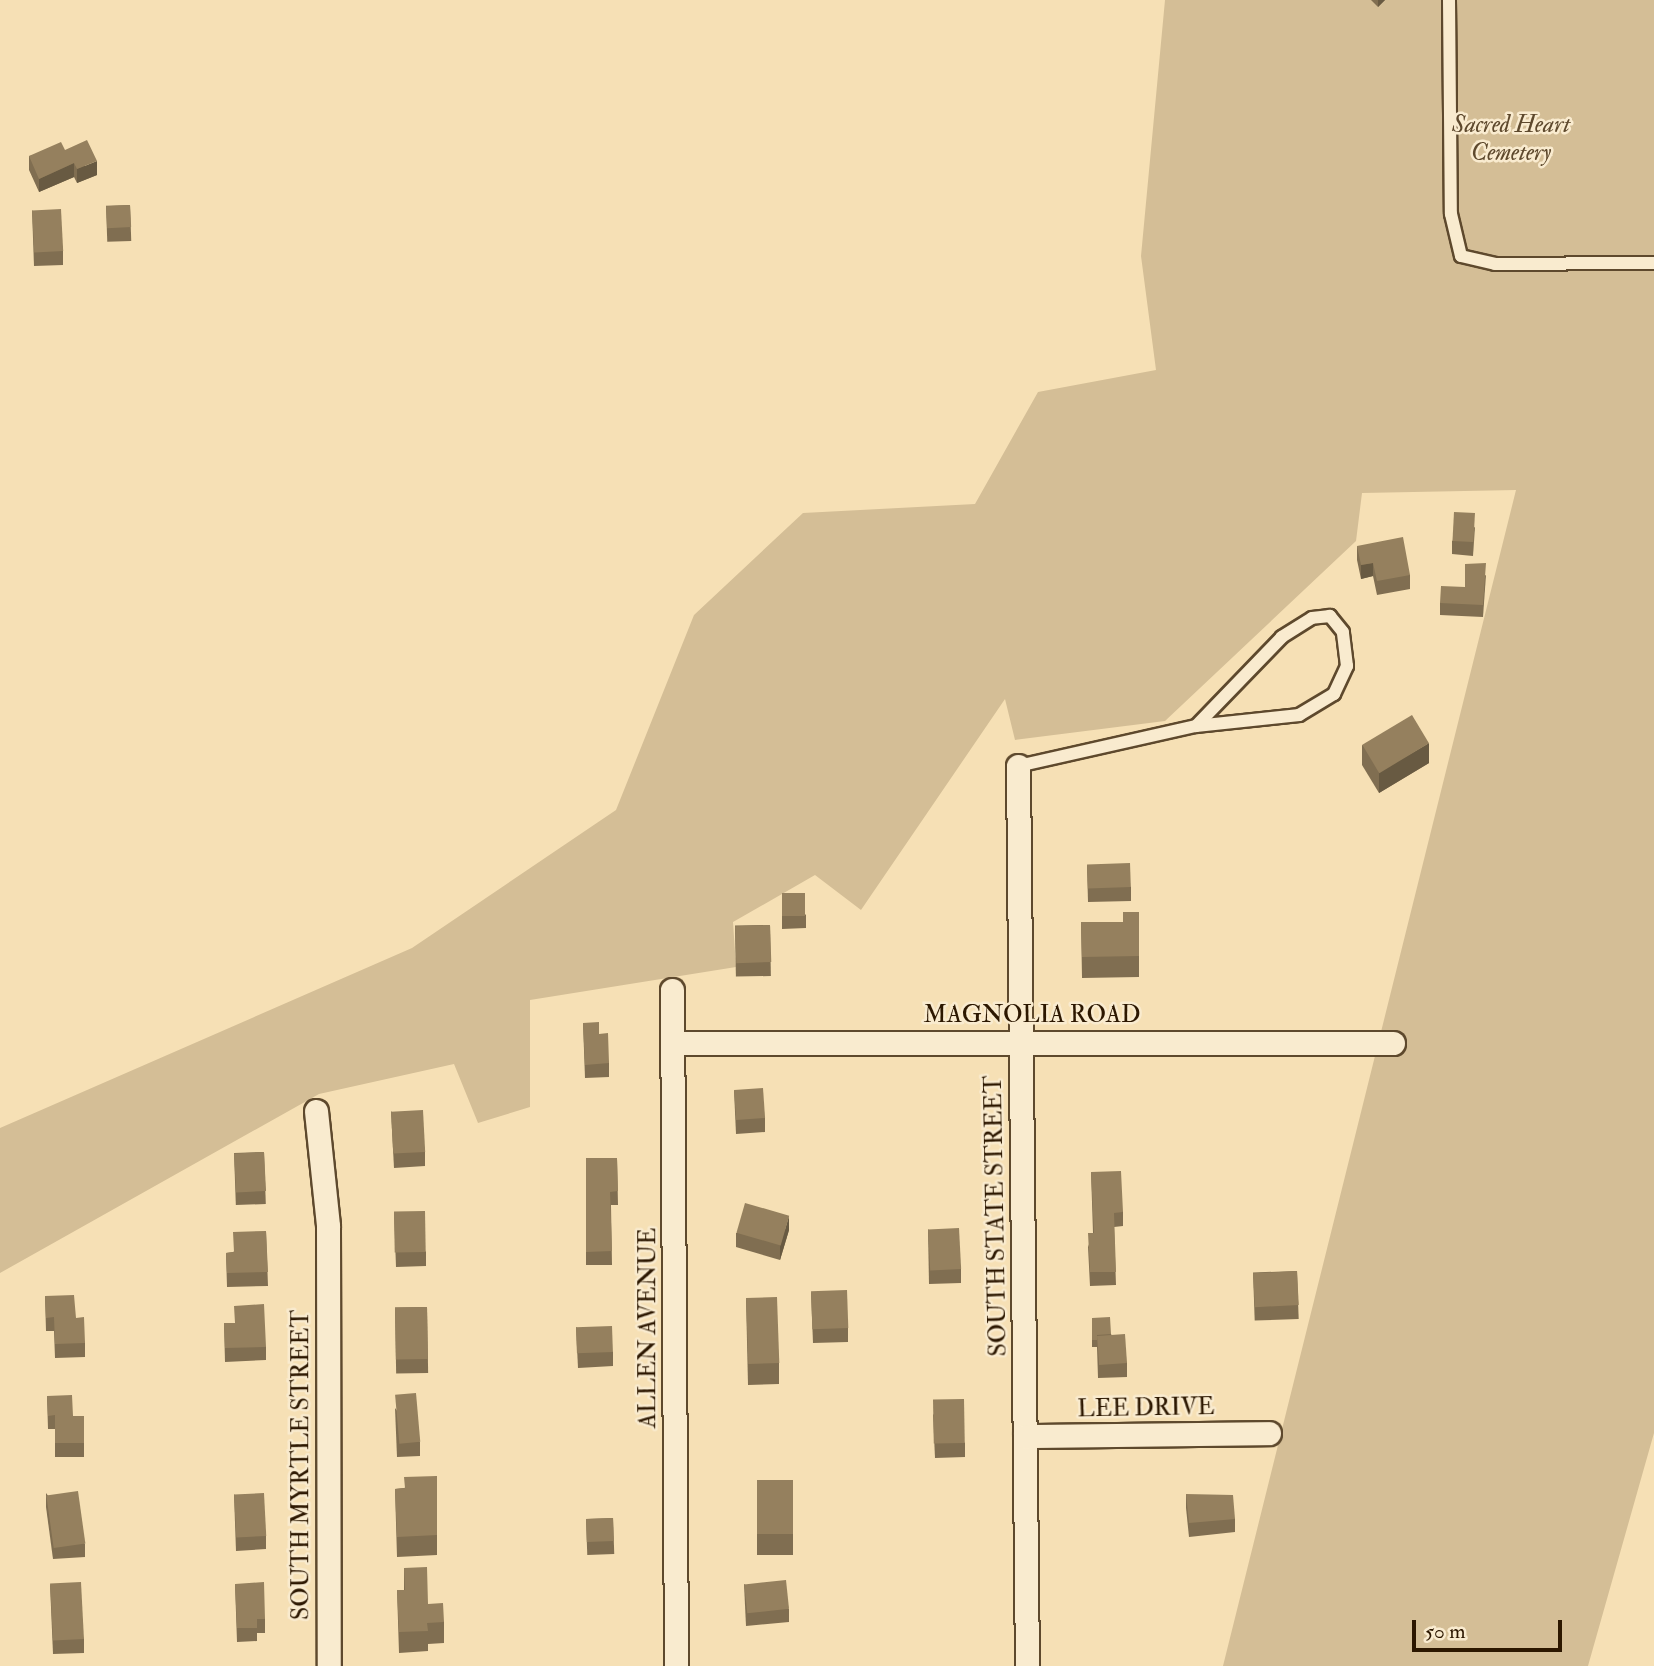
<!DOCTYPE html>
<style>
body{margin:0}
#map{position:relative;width:1654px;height:1666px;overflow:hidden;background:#f6e0b5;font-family:"IM FELL Double Pica",serif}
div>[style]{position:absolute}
.green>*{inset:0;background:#d4be96}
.roads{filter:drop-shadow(2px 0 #5e492d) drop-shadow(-2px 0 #5e492d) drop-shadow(0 2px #5e492d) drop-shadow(0 -2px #5e492d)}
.service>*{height:12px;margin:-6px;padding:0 6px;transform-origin:6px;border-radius:6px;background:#f9ebcf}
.minor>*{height:23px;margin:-11.5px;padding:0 11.5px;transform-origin:11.5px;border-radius:11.5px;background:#f9ebcf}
.wall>*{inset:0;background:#806e51;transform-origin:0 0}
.shaded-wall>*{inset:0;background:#685a42}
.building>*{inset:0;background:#95805e;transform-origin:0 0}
span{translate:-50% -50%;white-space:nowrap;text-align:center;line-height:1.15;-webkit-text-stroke:5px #f9ebcf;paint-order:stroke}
.park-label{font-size:24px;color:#5e492d;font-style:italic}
.street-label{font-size:24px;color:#2c1700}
.scale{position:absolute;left:1412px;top:1620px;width:150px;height:32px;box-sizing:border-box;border:4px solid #2c1700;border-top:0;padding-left:9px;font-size:21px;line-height:24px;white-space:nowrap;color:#2c1700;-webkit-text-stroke:5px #f9ebcf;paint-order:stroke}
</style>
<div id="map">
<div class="green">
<div style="clip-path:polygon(1165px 0,1654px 0,1654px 1433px,1588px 1666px,1223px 1666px,1516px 490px,1362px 493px,1356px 541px,1165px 721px,1015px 740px,1005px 699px,861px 910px,815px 875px,733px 922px,736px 967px,530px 1000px,530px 1107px,478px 1123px,454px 1064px,319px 1094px,0 1273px,0 1128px,412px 948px,616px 810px,694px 615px,803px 513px,975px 504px,1038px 392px,1156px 370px,1141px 256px)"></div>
</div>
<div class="roads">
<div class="service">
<div style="left:1449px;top:0;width:214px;rotate:89.5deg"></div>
<div style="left:1451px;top:214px;width:43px;rotate:76.6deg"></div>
<div style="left:1461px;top:256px;width:35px;rotate:13deg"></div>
<div style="left:1495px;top:264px;width:159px;rotate:-0.4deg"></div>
<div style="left:1018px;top:766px;width:182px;rotate:-12.7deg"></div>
<div style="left:1196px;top:726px;width:104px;rotate:-6.1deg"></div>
<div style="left:1299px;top:715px;width:41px;rotate:-31deg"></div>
<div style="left:1334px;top:694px;width:31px;rotate:-65deg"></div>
<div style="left:1347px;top:666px;width:34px;rotate:-97deg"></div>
<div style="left:1343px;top:632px;width:21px;rotate:-129deg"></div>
<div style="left:1330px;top:616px;width:18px;rotate:174deg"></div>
<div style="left:1312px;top:618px;width:36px;rotate:148deg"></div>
<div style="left:1282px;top:637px;width:124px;rotate:134deg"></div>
</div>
<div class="minor">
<div style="left:1018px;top:766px;width:900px;rotate:89.43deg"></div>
<div style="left:672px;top:990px;width:676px;rotate:89.66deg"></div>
<div style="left:672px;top:1043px;width:721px"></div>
<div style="left:316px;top:1111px;width:116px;rotate:84deg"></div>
<div style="left:328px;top:1226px;width:440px;rotate:89.9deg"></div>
<div style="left:1025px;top:1436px;width:244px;rotate:-0.7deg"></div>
</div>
</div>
<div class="wall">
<div style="clip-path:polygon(1371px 0,1385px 0,1378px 7px)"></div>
<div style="clip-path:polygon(65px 150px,97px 175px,77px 183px,74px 177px,39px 192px,29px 170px,29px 156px)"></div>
<div style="left:130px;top:205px;width:36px;height:24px;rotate:88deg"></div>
<div style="clip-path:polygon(32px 210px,63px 251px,63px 265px,34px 266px)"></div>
<div style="clip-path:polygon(1475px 527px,1473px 556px,1452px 554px,1452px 541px)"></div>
<div style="clip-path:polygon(1357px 546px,1410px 575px,1410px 589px,1377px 595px,1373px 576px,1361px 579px,1357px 560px)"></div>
<div style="clip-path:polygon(1486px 575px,1483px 617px,1440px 615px,1440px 603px)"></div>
<div style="clip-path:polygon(1362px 745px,1429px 763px,1379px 793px,1362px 765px)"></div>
<div style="clip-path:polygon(1087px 865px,1131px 887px,1131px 901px,1088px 902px)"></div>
<div style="clip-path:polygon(782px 893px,806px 915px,806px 928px,782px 929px)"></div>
<div style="clip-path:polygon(1139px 912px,1139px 977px,1082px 978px,1081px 922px,1123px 922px)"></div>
<div style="left:770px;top:925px;width:51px;height:35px;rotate:89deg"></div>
<div style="clip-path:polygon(583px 1023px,599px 1034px,609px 1063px,609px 1077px,585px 1078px)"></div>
<div style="clip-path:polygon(734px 1090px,765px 1118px,765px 1132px,736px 1134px)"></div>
<div style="clip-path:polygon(391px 1111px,425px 1152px,425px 1166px,394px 1168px)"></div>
<div style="left:264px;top:1152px;width:52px;height:30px;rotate:88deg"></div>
<div style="clip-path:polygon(586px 1158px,617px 1158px,618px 1205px,611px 1205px,612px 1265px,586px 1265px)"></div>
<div style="clip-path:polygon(1091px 1172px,1123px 1212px,1123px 1226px,1114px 1227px,1116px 1285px,1090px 1286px,1088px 1247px,1093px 1233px)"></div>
<div style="clip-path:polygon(394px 1212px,426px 1252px,426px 1266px,396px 1267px)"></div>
<div style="clip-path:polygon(928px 1229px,961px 1269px,961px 1283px,929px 1284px)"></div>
<div style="clip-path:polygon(789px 1230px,780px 1260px,736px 1247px,736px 1233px)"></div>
<div style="clip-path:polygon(266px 1231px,268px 1286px,227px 1287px,226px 1253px,233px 1252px)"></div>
<div style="left:1297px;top:1271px;width:48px;height:44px;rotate:88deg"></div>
<div style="clip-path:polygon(811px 1292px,848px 1328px,848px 1342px,813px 1343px)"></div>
<div style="clip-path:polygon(45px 1296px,76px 1318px,85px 1343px,85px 1357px,55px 1358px,54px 1331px,46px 1331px)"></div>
<div style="clip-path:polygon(746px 1298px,779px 1363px,779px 1384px,748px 1385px)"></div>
<div style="left:427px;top:1307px;width:66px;height:32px;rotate:89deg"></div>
<div style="clip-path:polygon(1092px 1318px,1111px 1334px,1127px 1363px,1127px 1377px,1098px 1378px,1097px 1347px,1092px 1347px)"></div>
<div style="clip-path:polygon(224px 1323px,266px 1347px,266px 1360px,225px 1362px)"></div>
<div style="clip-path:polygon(576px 1327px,613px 1352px,613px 1366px,578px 1368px)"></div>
<div style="clip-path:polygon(47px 1396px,73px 1416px,84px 1416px,84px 1457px,55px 1457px,55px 1429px,48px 1429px)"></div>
<div style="clip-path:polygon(395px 1408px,420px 1442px,420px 1456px,397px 1457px)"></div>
<div style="clip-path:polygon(933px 1414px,965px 1443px,965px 1457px,935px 1458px)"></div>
<div style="clip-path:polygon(437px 1476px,437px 1555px,397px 1557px,395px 1489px,404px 1488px)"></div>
<div style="left:757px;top:1480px;width:36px;height:75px"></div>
<div style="clip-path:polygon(46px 1493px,85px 1544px,85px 1557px,53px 1559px,46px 1507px)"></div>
<div style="clip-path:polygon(234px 1494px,266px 1536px,266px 1549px,236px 1551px)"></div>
<div style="clip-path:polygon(1186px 1494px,1235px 1519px,1235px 1532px,1189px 1537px,1186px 1508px)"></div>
<div style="left:613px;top:1518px;width:36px;height:27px;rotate:88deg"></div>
<div style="clip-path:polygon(404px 1568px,428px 1604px,444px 1622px,444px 1643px,428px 1644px,428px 1651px,399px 1653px,397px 1590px,404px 1590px)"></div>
<div style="clip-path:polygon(50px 1584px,84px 1639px,84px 1653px,53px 1654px)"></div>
<div style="clip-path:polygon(235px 1584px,265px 1619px,265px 1633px,257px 1633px,257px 1641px,237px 1642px)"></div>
<div style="clip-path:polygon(744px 1584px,789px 1609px,789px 1622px,746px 1626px)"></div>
</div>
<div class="shaded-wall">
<div style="clip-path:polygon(1378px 0,1385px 0,1378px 7px)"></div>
<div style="clip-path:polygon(97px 161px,97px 175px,77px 183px,77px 169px)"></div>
<div style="clip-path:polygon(74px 163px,74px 177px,39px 192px,39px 179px)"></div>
<div style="clip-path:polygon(1373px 563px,1373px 576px,1361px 579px,1361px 565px)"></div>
<div style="clip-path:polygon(1429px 743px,1429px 763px,1379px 793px,1379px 772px)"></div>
<div style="clip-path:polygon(789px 1216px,789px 1230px,780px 1260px,780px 1246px)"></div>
</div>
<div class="building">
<div style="clip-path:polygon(87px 140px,97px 161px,77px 169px,74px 163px,39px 179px,29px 156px,61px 142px,65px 150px)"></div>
<div style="left:130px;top:205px;width:22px;height:24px;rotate:87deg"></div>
<div style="left:61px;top:209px;width:42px;height:29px;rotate:87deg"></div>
<div style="left:1454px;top:512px;width:21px;height:29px;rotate:3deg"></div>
<div style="clip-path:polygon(1403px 537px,1410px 575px,1377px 581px,1373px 563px,1361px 565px,1357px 546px)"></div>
<div style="clip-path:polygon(1486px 563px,1483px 605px,1440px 603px,1441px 586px,1465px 587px,1465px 564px)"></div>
<div style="left:1412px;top:715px;width:33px;height:58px;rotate:59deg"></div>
<div style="left:1130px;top:863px;width:24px;height:43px;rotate:88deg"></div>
<div style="left:782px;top:893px;width:23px;height:23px"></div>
<div style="clip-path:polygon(1123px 912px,1139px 912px,1139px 956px,1082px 957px,1081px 922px,1123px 922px)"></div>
<div style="left:770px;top:925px;width:37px;height:35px;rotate:88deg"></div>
<div style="clip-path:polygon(599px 1022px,599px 1034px,608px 1033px,609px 1063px,585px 1065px,583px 1023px)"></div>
<div style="left:763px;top:1088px;width:30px;height:29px;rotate:86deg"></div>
<div style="left:423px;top:1110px;width:42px;height:32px;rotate:87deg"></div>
<div style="left:264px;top:1152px;width:39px;height:30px;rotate:87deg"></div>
<div style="clip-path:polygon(586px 1158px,617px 1158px,618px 1191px,610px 1192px,612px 1251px,586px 1252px)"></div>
<div style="clip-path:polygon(1121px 1171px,1123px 1212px,1114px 1213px,1116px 1272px,1090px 1272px,1088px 1233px,1094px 1233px,1091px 1172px)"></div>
<div style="left:745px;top:1203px;width:46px;height:31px;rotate:16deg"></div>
<div style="left:425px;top:1211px;width:41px;height:31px;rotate:89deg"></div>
<div style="left:959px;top:1228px;width:41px;height:31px;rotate:87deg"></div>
<div style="clip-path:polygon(266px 1231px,268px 1272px,227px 1273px,226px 1253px,234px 1252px,233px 1232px)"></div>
<div style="left:1297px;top:1271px;width:34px;height:44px;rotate:87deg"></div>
<div style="left:847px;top:1290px;width:38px;height:36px;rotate:88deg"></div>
<div style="clip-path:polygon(74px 1295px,76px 1318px,84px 1317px,85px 1343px,55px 1344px,54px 1317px,46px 1318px,45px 1296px)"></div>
<div style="left:777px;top:1297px;width:66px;height:31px;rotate:88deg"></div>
<div style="clip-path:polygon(264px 1304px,266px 1347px,225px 1348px,224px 1323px,235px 1323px,234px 1306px)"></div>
<div style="left:427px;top:1307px;width:52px;height:32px;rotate:89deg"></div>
<div style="clip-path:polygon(1110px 1317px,1111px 1334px,1097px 1335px,1097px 1340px,1092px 1340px,1092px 1318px)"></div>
<div style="left:612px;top:1326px;width:26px;height:36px;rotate:88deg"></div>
<div style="left:1125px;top:1334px;width:29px;height:28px;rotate:86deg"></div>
<div style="left:416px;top:1393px;width:49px;height:21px;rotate:85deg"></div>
<div style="clip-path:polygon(72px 1395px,73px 1416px,84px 1416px,84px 1443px,55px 1443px,55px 1415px,48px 1416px,47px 1396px)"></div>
<div style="left:964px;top:1399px;width:44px;height:31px;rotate:89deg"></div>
<div style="clip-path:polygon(437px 1476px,437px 1535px,397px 1537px,395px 1489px,405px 1488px,404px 1477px)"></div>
<div style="left:757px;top:1480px;width:36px;height:54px"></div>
<div style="left:78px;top:1491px;width:53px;height:32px;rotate:82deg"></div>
<div style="left:264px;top:1493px;width:43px;height:30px;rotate:87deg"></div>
<div style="clip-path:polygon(1186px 1494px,1233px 1495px,1235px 1519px,1189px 1523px)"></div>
<div style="left:613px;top:1518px;width:23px;height:27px;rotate:88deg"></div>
<div style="clip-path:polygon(427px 1567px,428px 1604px,443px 1603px,444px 1622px,427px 1623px,428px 1631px,399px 1632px,397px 1590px,405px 1590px,404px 1568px)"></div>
<div style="left:786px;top:1580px;width:29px;height:42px;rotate:84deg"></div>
<div style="left:81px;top:1582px;width:57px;height:31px;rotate:87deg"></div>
<div style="clip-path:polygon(264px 1582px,265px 1619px,257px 1619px,257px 1628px,237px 1628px,235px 1584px)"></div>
</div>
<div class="park-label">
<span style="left:1511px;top:139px">Sacred Heart<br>Cemetery</span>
</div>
<div class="street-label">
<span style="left:1032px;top:1015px">MAGNOLIA ROAD</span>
<span style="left:996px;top:1216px;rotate:-91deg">SOUTH STATE STREET</span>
<span style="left:648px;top:1328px;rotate:-90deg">ALLEN AVENUE</span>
<span style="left:1146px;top:1408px;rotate:-1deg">LEE DRIVE</span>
<span style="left:301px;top:1465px;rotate:-90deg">SOUTH MYRTLE STREET</span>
</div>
<div class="scale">50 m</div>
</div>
